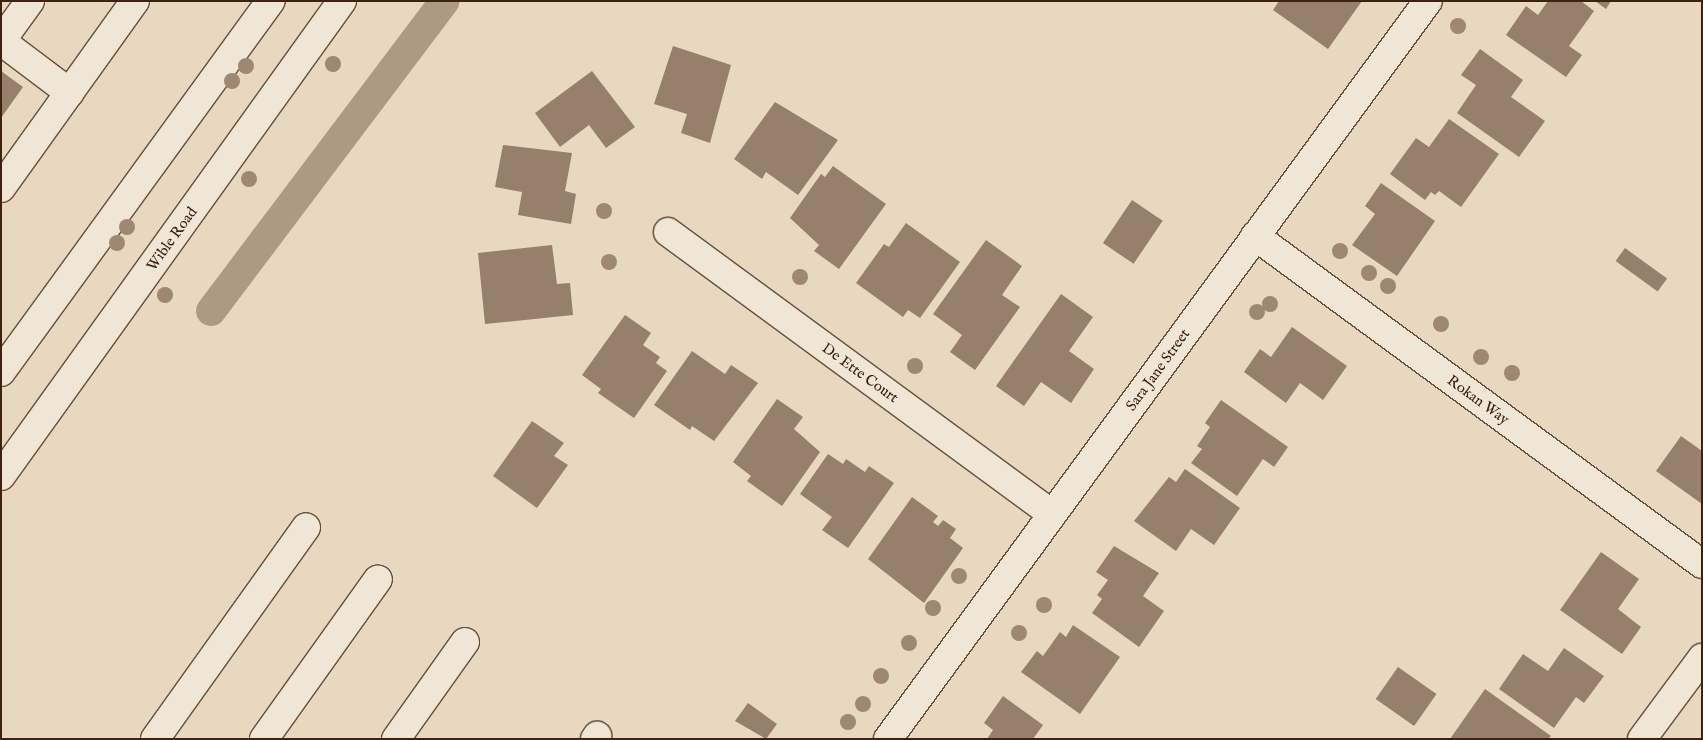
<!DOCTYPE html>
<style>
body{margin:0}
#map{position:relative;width:1703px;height:740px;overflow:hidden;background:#e7d8bf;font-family:"IM FELL English",serif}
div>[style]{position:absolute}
.canal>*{height:30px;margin:-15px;padding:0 15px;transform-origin:15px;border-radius:15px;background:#ae9a83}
.building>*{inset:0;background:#96806b;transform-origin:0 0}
.roads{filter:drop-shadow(1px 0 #694f3b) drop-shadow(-1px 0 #694f3b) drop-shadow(0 1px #694f3b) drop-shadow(0 -1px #694f3b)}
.minor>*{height:28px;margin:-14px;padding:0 14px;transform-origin:14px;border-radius:14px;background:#efe6d5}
.trees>*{width:16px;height:16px;margin:-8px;border-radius:50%;background:#9e8873}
span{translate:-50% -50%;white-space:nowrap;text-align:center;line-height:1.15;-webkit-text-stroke:5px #efe6d5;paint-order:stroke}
.street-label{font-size:15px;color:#3f210f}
.frame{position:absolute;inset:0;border:2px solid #3f210f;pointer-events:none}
</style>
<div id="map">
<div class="canal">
<div style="left:211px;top:311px;width:388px;rotate:-53deg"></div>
</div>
<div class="building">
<div style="clip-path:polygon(1279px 1px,1362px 1px,1328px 49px,1273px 10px)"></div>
<div style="clip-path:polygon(1548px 1px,1581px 1px,1594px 11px,1569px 46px,1582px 55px,1566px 77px,1506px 35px,1526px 6px,1538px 15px)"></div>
<div style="clip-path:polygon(1595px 1px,1611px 1px,1606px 9px)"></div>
<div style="clip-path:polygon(673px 46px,731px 65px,710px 143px,681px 133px,687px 114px,654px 104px)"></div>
<div style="clip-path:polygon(1480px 49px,1523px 80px,1511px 97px,1545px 121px,1519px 157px,1457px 113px,1476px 85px,1461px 75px)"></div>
<div style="clip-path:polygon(1px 71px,23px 87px,1px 118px)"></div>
<div style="clip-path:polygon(592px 71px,635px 127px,606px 148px,589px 125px,560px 147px,535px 113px)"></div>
<div style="clip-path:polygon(775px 102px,838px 140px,798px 195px,766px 172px,762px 179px,734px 159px)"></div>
<div style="clip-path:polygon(1449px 119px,1499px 154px,1461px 207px,1439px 191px,1435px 195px,1431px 192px,1425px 200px,1390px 174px,1416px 138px,1429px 147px)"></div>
<div style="clip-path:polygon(503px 145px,572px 153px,565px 191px,576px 194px,571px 224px,518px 215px,522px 192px,495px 187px)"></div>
<div style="clip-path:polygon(833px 166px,886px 204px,839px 269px,814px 251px,819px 245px,790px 218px,821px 174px,825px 177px)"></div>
<div style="clip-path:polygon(1381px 183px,1435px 221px,1397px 276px,1352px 245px,1375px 214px,1365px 206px)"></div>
<div style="left:1132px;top:200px;width:37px;height:52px;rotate:34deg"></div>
<div style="clip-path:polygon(906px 223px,960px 262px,920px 318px,908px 310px,903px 317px,856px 283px,884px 244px,889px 247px)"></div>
<div style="clip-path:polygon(986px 240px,1022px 266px,1002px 295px,1020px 307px,975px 370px,950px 352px,962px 335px,933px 314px)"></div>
<div style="clip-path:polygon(552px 245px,557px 284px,570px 283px,573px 315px,485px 324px,478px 253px)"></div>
<div style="left:1625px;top:248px;width:52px;height:16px;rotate:36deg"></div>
<div style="clip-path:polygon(1061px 294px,1093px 317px,1069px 351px,1094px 369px,1071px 403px,1041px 382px,1024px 406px,996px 386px)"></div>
<div style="clip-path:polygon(625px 315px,651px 333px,643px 345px,660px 357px,656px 363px,667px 371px,634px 418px,598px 393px,601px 389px,582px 375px)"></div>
<div style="clip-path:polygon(1292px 327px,1347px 366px,1323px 400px,1300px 383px,1286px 403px,1244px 372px,1260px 349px,1271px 357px)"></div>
<div style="clip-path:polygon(692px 351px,725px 374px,731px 365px,758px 383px,714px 441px,692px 426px,690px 430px,654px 405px)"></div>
<div style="clip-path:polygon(777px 399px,803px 417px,794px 429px,820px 452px,782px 506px,747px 481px,751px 476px,733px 462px)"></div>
<div style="clip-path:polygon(1221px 400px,1288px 447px,1274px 467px,1263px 459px,1237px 496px,1191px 463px,1202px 449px,1197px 446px,1210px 427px,1205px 423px)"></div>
<div style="clip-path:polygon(532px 421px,564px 443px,554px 456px,568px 465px,537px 508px,493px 476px)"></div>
<div style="clip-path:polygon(1681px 436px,1702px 451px,1702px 504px,1656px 471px)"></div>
<div style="clip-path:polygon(828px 454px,843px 464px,846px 459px,865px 472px,869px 466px,894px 483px,848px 548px,822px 530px,832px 517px,800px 494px)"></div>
<div style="clip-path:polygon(1185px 469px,1240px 508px,1214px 545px,1191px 529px,1176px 551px,1134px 521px,1169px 477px,1176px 482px)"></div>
<div style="clip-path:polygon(912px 497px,938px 516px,933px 522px,938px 526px,943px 520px,956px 529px,950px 538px,963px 548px,924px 603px,868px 559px)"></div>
<div style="clip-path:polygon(1114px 546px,1159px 573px,1143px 596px,1164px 611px,1139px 647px,1092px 613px,1102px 599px,1097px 595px,1108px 580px,1096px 572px)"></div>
<div style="clip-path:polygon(1601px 552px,1639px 579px,1618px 609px,1641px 627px,1622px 654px,1560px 610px)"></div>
<div style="clip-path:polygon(1073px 625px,1120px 657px,1080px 714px,1021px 672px,1037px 651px,1043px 656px,1060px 632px,1066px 637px)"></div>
<div style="clip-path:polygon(1564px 648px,1604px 676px,1584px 703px,1576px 697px,1554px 728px,1499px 689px,1523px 654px,1548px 671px)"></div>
<div style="left:1398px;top:667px;width:47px;height:39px;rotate:35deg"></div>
<div style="clip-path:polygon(1485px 689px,1551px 736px,1548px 739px,1450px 739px)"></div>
<div style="clip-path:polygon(1003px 696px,1043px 725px,1033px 739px,987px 739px,993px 730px,984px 723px)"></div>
<div style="clip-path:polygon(748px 703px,777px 724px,766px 739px,735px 721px)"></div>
</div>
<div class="roads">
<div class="minor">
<div style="left:30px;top:1px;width:49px;rotate:125.9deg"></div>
<div style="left:1px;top:41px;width:86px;rotate:37deg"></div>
<div style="left:1px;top:188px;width:230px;rotate:-54.4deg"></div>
<div style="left:668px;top:232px;width:476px;rotate:36.3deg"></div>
<div style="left:1255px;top:236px;width:554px;rotate:36.27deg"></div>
<div style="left:1px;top:372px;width:459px;rotate:-54deg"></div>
<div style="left:1px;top:476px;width:585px;rotate:-54.33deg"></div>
<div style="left:155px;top:739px;width:260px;rotate:-54.5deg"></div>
<div style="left:264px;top:739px;width:196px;rotate:-54.5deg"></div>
<div style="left:396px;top:739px;width:119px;rotate:-54.6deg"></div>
<div style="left:595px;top:739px;width:4px;rotate:-56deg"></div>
<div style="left:888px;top:739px;width:914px;rotate:-53.81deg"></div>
<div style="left:1642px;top:739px;width:101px;rotate:-53.5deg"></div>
</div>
</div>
<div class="trees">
<div style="left:1458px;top:26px"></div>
<div style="left:333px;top:64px"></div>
<div style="left:246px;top:66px"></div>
<div style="left:232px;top:81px"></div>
<div style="left:249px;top:179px"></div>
<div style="left:604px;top:211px"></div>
<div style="left:127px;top:227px"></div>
<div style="left:117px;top:243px"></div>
<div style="left:1340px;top:251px"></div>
<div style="left:609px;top:262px"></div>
<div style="left:1369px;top:273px"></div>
<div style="left:800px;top:277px"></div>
<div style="left:1388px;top:286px"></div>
<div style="left:165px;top:295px"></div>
<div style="left:1270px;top:304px"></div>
<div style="left:1257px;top:312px"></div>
<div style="left:1441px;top:324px"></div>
<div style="left:1481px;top:357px"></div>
<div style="left:915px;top:366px"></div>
<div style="left:1512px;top:373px"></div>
<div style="left:959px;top:576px"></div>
<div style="left:1044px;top:605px"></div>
<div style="left:933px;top:608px"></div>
<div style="left:1019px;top:633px"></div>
<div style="left:909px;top:643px"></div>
<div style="left:881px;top:676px"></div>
<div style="left:863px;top:704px"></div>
<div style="left:848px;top:722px"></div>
</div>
<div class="street-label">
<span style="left:172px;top:239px;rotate:-54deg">Wible Road</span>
<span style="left:1158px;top:370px;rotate:-54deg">Sara Jane Street</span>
<span style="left:860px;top:373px;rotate:36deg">De Ette Court</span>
<span style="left:1478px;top:400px;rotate:36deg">Rokan Way</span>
</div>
<div class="frame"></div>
</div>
